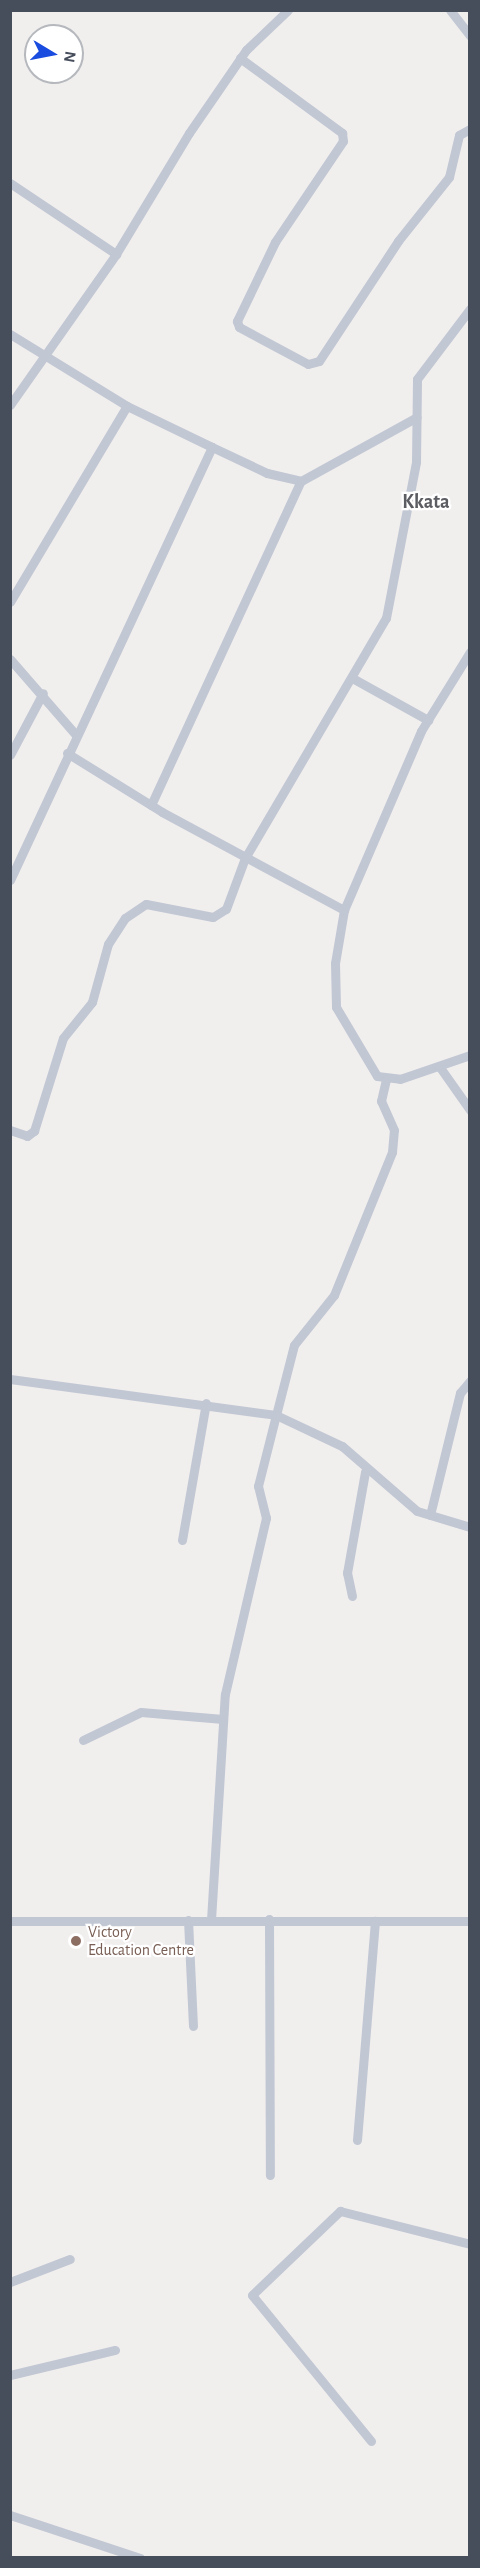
<!DOCTYPE html>
<style>
body{margin:0}
#map{position:relative;width:480px;height:2568px;overflow:hidden;background:#f1eeee;font-family:"Alegreya Sans",sans-serif}
div>[style]{position:absolute}
.street>*{height:9px;margin:-4.5px;padding:0 4.5px;transform-origin:4.5px;border-radius:4.5px;background:#c1c7d3}
.dots>*{width:16px;height:16px;translate:-50% -50%;box-sizing:border-box;border:3px solid #fff;border-radius:50%}
span{translate:-50% -50%;white-space:nowrap;text-align:center;line-height:1.15;-webkit-text-stroke:4.5px #fff;paint-order:stroke}
.education-label{font-size:16px;color:#785e54}
.left{translate:0 -50%;text-align:left}
.quarter-label{font-size:20px;color:#5b5d63;font-weight:700}
.frame{position:absolute;inset:0;border:12px solid #464d5b;pointer-events:none}
.north{position:absolute;left:24px;top:24px;width:60px;height:60px;box-sizing:border-box;background:#fff;border:2px solid #b5b8bd;border-radius:50%;rotate:100deg;font-size:16px;font-weight:700;line-height:24px;text-align:center;color:#464d5b}
.north::after{content:'';display:block;margin:auto;width:21px;height:27px;background:#1a4cdf;clip-path:polygon(50% 0,100% 100%,50% 72%,0 100%)}
</style>
<div id="map">
<div class="street">
<div style="left:450px;top:10px;width:33px;rotate:52deg"></div>
<div style="left:240px;top:58px;width:127px;rotate:36.3deg"></div>
<div style="left:342px;top:133px;width:8px;rotate:83deg"></div>
<div style="left:343px;top:141px;width:122px;rotate:124deg"></div>
<div style="left:275px;top:242px;width:88px;rotate:115.7deg"></div>
<div style="left:237px;top:321px;width:6px;rotate:72deg"></div>
<div style="left:239px;top:327px;width:78px;rotate:28.2deg"></div>
<div style="left:308px;top:364px;width:11px;rotate:-15deg"></div>
<div style="left:319px;top:361px;width:144px;rotate:-56.6deg"></div>
<div style="left:398px;top:241px;width:82px;rotate:-51.4deg"></div>
<div style="left:449px;top:177px;width:43px;rotate:-76.6deg"></div>
<div style="left:459px;top:135px;width:13px;rotate:-29deg"></div>
<div style="left:10px;top:183px;width:128px;rotate:33.8deg"></div>
<div style="left:10px;top:334px;width:137px;rotate:31.6deg"></div>
<div style="left:127px;top:406px;width:94px;rotate:25.8deg"></div>
<div style="left:10px;top:405px;width:184px;rotate:-54.9deg"></div>
<div style="left:116px;top:254px;width:141px;rotate:-58.9deg"></div>
<div style="left:189px;top:133px;width:101px;rotate:-55.5deg"></div>
<div style="left:246px;top:50px;width:58px;rotate:-43.6deg"></div>
<div style="left:10px;top:602px;width:228px;rotate:-59.2deg"></div>
<div style="left:10px;top:659px;width:101px;rotate:49deg"></div>
<div style="left:354px;top:679px;width:85px;rotate:29deg"></div>
<div style="left:67px;top:753px;width:112px;rotate:31.8deg"></div>
<div style="left:162px;top:812px;width:207px;rotate:28.3deg"></div>
<div style="left:344px;top:910px;width:54px;rotate:99.6deg"></div>
<div style="left:335px;top:963px;width:44px;rotate:88.7deg"></div>
<div style="left:336px;top:1007px;width:80px;rotate:59.3deg"></div>
<div style="left:377px;top:1076px;width:23px;rotate:7deg"></div>
<div style="left:400px;top:1079px;width:74px;rotate:-18.9deg"></div>
<div style="left:10px;top:755px;width:70px;rotate:-62deg"></div>
<div style="left:151px;top:805px;width:357px;rotate:-65.2deg"></div>
<div style="left:10px;top:880px;width:478px;rotate:-65deg"></div>
<div style="left:212px;top:447px;width:61px;rotate:25.3deg"></div>
<div style="left:267px;top:473px;width:35px;rotate:13deg"></div>
<div style="left:301px;top:481px;width:132px;rotate:-28.9deg"></div>
<div style="left:344px;top:910px;width:195px;rotate:-66.7deg"></div>
<div style="left:421px;top:731px;width:93px;rotate:-58.2deg"></div>
<div style="left:439px;top:1066px;width:54px;rotate:54.8deg"></div>
<div style="left:10px;top:1130px;width:18px;rotate:19deg"></div>
<div style="left:27px;top:1136px;width:9px;rotate:-36deg"></div>
<div style="left:34px;top:1131px;width:97px;rotate:-72.7deg"></div>
<div style="left:63px;top:1038px;width:46px;rotate:-51.1deg"></div>
<div style="left:92px;top:1002px;width:60px;rotate:-74.6deg"></div>
<div style="left:108px;top:944px;width:31px;rotate:-57deg"></div>
<div style="left:125px;top:918px;width:25px;rotate:-34deg"></div>
<div style="left:146px;top:904px;width:68px;rotate:11deg"></div>
<div style="left:213px;top:917px;width:15px;rotate:-32deg"></div>
<div style="left:226px;top:909px;width:54px;rotate:-69.6deg"></div>
<div style="left:245px;top:858px;width:278px;rotate:-59.6deg"></div>
<div style="left:386px;top:618px;width:159px;rotate:-79.1deg"></div>
<div style="left:416px;top:462px;width:83px;rotate:-89.3deg"></div>
<div style="left:417px;top:379px;width:88px;rotate:-52.9deg"></div>
<div style="left:10px;top:1379px;width:268px;rotate:7.7deg"></div>
<div style="left:276px;top:1415px;width:72px;rotate:-75.6deg"></div>
<div style="left:294px;top:1345px;width:64px;rotate:-51.3deg"></div>
<div style="left:334px;top:1295px;width:154px;rotate:-67.9deg"></div>
<div style="left:392px;top:1152px;width:22px;rotate:-85deg"></div>
<div style="left:394px;top:1130px;width:32px;rotate:-114deg"></div>
<div style="left:381px;top:1101px;width:22px;rotate:-77deg"></div>
<div style="left:430px;top:1515px;width:126px;rotate:-76.2deg"></div>
<div style="left:460px;top:1393px;width:16px;rotate:-50deg"></div>
<div style="left:182px;top:1540px;width:139px;rotate:-80.1deg"></div>
<div style="left:352px;top:1596px;width:24px;rotate:-102deg"></div>
<div style="left:347px;top:1573px;width:103px;rotate:-79.9deg"></div>
<div style="left:83px;top:1740px;width:64px;rotate:-25.8deg"></div>
<div style="left:141px;top:1712px;width:82px;rotate:4.9deg"></div>
<div style="left:269px;top:1919px;width:256px;rotate:89.8deg"></div>
<div style="left:188px;top:1920px;width:106px;rotate:87.3deg"></div>
<div style="left:211px;top:1920px;width:226px;rotate:-86.5deg"></div>
<div style="left:225px;top:1694px;width:181px;rotate:-76.9deg"></div>
<div style="left:266px;top:1518px;width:33px;rotate:-104deg"></div>
<div style="left:258px;top:1486px;width:73px;rotate:-75.8deg"></div>
<div style="left:276px;top:1415px;width:73px;rotate:25.2deg"></div>
<div style="left:342px;top:1446px;width:99px;rotate:40.9deg"></div>
<div style="left:417px;top:1511px;width:55px;rotate:16.8deg"></div>
<div style="left:10px;top:1921px;width:460px"></div>
<div style="left:357px;top:2140px;width:220px;rotate:-85.3deg"></div>
<div style="left:10px;top:2282px;width:64px;rotate:-21deg"></div>
<div style="left:10px;top:2375px;width:108px;rotate:-13.4deg"></div>
<div style="left:371px;top:2441px;width:188px;rotate:-129.2deg"></div>
<div style="left:252px;top:2295px;width:122px;rotate:-43.7deg"></div>
<div style="left:340px;top:2211px;width:134px;rotate:14.2deg"></div>
<div style="left:10px;top:2515px;width:137px;rotate:18.3deg"></div>
</div>
<div class="dots">
<div style="left:76px;top:1941px;background:#8d6e63"></div>
</div>
<div class="education-label">
<span class="left" style="left:88px;top:1941px">Victory<br>Education Centre</span>
</div>
<div class="quarter-label">
<span style="left:426px;top:502px">Kkata</span>
</div>
<div class="frame"></div>
<div class="north">N</div>
</div>
